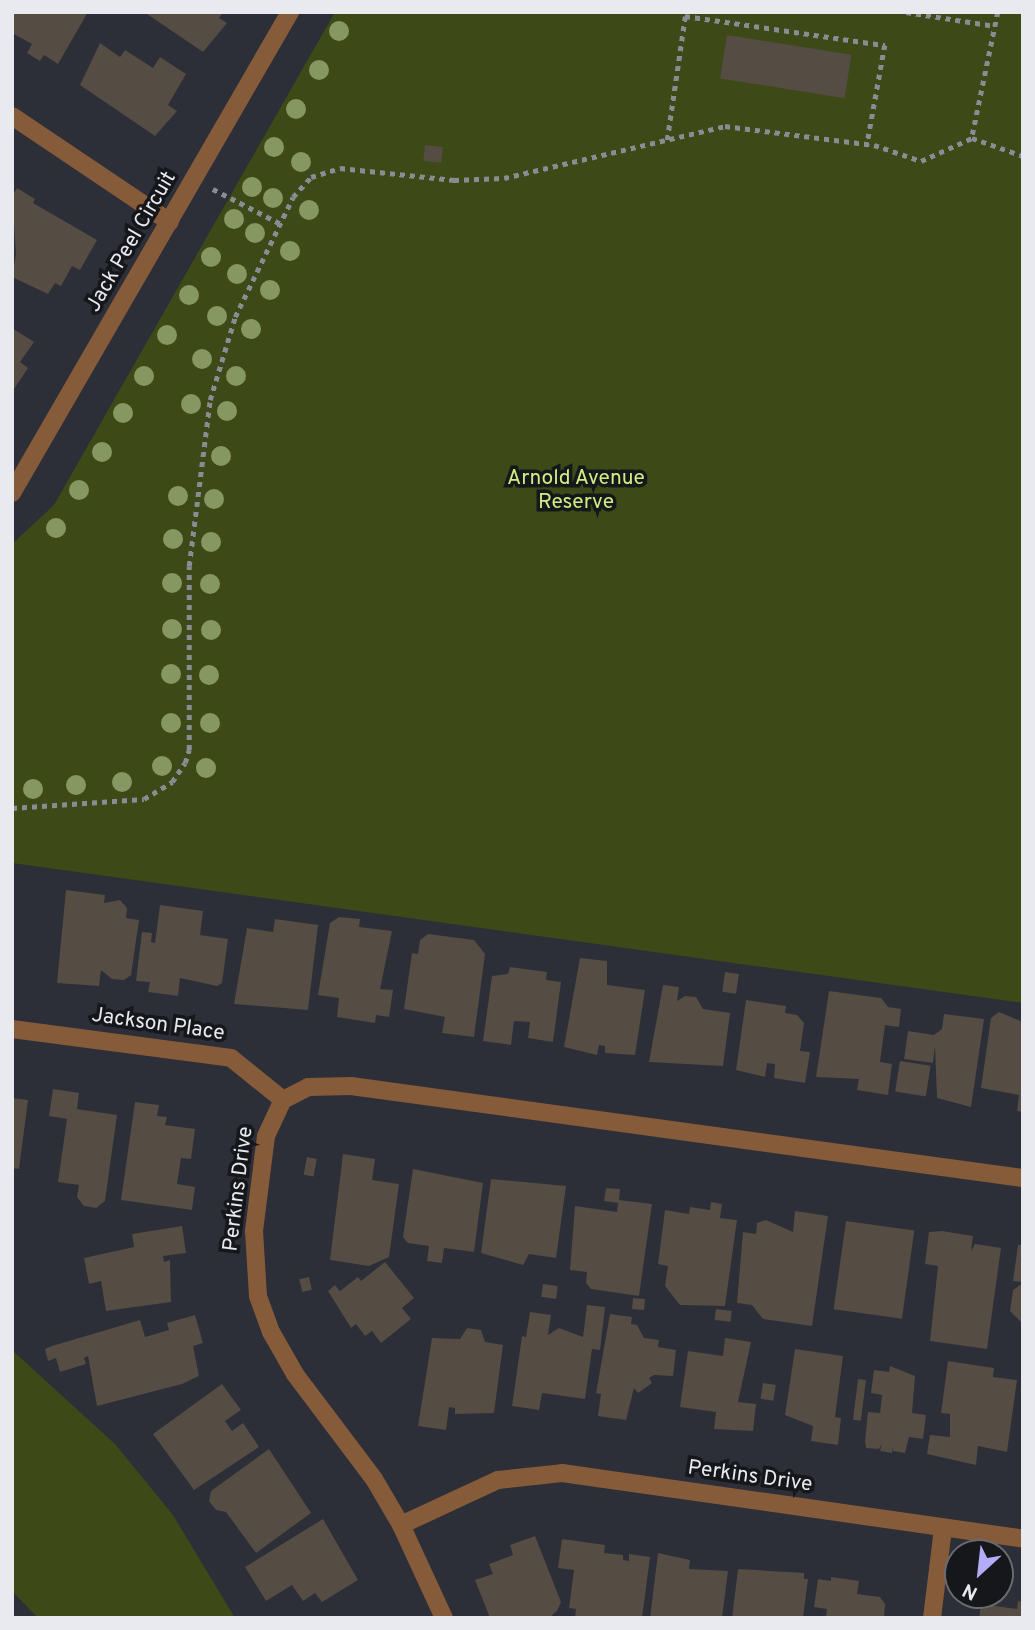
<!DOCTYPE html>
<style>
body{margin:0}
#map{position:relative;width:1035px;height:1630px;overflow:hidden;background:#2c2e38;font-family:Overpass,sans-serif}
div>[style]{position:absolute}
.green>*{inset:0;background:#3d4917}
.building>*{inset:0;background:#554c44;transform-origin:0 0}
.path>*{height:4.5px;margin-top:-2.25px;transform-origin:0;background:repeating-linear-gradient(90deg,#8a8c94 0 5px,transparent 0 10px)}
.minor>*{height:18px;margin:-9px;padding:0 9px;transform-origin:9px;border-radius:9px;background:#865b39}
.trees>*{width:20px;height:20px;margin:-10px;border-radius:50%;background:#879761}
span{translate:-50% -50%;white-space:nowrap;text-align:center;line-height:1.15;-webkit-text-stroke:7px #16171b;paint-order:stroke}
.street-label{font-size:21px;color:#e8eaf0}
.park-label{font-size:21px;color:#d1ed82}
.frame{position:absolute;inset:0;border:14px solid #e8eaf0;pointer-events:none}
.north{position:absolute;left:944px;top:1539px;width:70px;height:70px;box-sizing:border-box;background:#16171b;border:2px solid #6a6b70;border-radius:50%;rotate:207deg;font-size:19px;font-weight:700;line-height:28px;text-align:center;color:#e8eaf0}
.north::after{content:'';display:block;margin:auto;width:24px;height:32px;background:#b5acf8;clip-path:polygon(50% 0,100% 100%,50% 72%,0 100%)}
</style>
<div id="map">
<div class="green">
<div style="clip-path:polygon(335px 12px,1023px 12px,1023px 1003px,12px 863px,12px 544px,54px 505px)"></div>
<div style="clip-path:polygon(12px 1350px,115px 1444px,173px 1515px,235px 1618px,38px 1618px,12px 1591px)"></div>
</div>
<div class="building">
<div style="clip-path:polygon(12px 12px,88px 12px,58px 64px,44px 55px,40px 61px,27px 53px,32px 44px,12px 33px)"></div>
<div style="clip-path:polygon(144px 12px,223px 12px,219px 18px,227px 23px,203px 52px)"></div>
<div style="left:727px;top:35px;width:126px;height:44px;rotate:9deg"></div>
<div style="clip-path:polygon(100px 43px,120px 57px,125px 50px,153px 68px,160px 57px,186px 74px,168px 105px,177px 111px,155px 136px,80px 85px)"></div>
<div style="left:425px;top:145px;width:18px;height:16px;rotate:6deg"></div>
<div style="clip-path:polygon(17px 188px,35px 199px,33px 203px,97px 240px,80px 270px,72px 266px,61px 286px,55px 283px,48px 294px,12px 277px,16px 254px,12px 196px)"></div>
<div style="clip-path:polygon(12px 328px,34px 342px,20px 362px,28px 368px,12px 392px)"></div>
<div style="clip-path:polygon(66px 890px,105px 895px,104px 903px,120px 900px,127px 908px,126px 918px,139px 920px,131px 975px,124px 980px,112px 979px,101px 970px,99px 986px,57px 983px)"></div>
<div style="clip-path:polygon(160px 905px,203px 911px,200px 935px,228px 939px,222px 983px,217px 986px,180px 978px,178px 996px,148px 992px,150px 982px,136px 981px,142px 932px,152px 933px,151px 942px,155px 943px)"></div>
<div style="clip-path:polygon(339px 917px,360px 919px,359px 927px,392px 931px,380px 989px,393px 990px,389px 1017px,376px 1015px,375px 1023px,337px 1017px,339px 998px,318px 995px,330px 923px)"></div>
<div style="clip-path:polygon(275px 919px,318px 925px,308px 1010px,234px 1004px,247px 928px,273px 932px)"></div>
<div style="clip-path:polygon(428px 934px,474px 940px,485px 954px,474px 1037px,442px 1033px,445px 1017px,404px 1009px,412px 953px,418px 954px,420px 940px)"></div>
<div style="clip-path:polygon(580px 958px,607px 961px,607px 985px,645px 990px,635px 1055px,605px 1053px,605px 1046px,599px 1045px,597px 1055px,564px 1047px)"></div>
<div style="clip-path:polygon(510px 967px,547px 972px,546px 980px,561px 982px,553px 1042px,528px 1038px,530px 1022px,514px 1021px,511px 1045px,483px 1041px,492px 976px,508px 974px)"></div>
<div style="left:725px;top:972px;width:14px;height:20px;rotate:8deg"></div>
<div style="clip-path:polygon(663px 985px,679px 987px,677px 1001px,685px 996px,696px 997px,703px 1009px,730px 1013px,723px 1066px,649px 1062px)"></div>
<div style="clip-path:polygon(829px 991px,881px 998px,888px 1007px,901px 1009px,899px 1027px,885px 1025px,880px 1062px,892px 1064px,888px 1095px,857px 1090px,859px 1079px,816px 1077px)"></div>
<div style="clip-path:polygon(746px 1000px,786px 1006px,785px 1013px,797px 1015px,804px 1023px,800px 1051px,810px 1052px,805px 1083px,774px 1078px,775px 1064px,767px 1063px,765px 1077px,736px 1070px)"></div>
<div style="clip-path:polygon(999px 1012px,1023px 1022px,1023px 1112px,1017px 1111px,1019px 1095px,981px 1088px,991px 1018px)"></div>
<div style="clip-path:polygon(944px 1014px,984px 1019px,971px 1107px,937px 1098px,935px 1046px,933px 1063px,904px 1059px,908px 1031px,934px 1035px,942px 1029px)"></div>
<div style="left:900px;top:1061px;width:31px;height:31px;rotate:9deg"></div>
<div style="clip-path:polygon(53px 1089px,79px 1093px,77px 1109px,117px 1115px,105px 1201px,96px 1208px,84px 1206px,77px 1197px,79px 1185px,58px 1182px,67px 1119px,49px 1116px)"></div>
<div style="clip-path:polygon(12px 1098px,28px 1100px,19px 1169px,12px 1168px)"></div>
<div style="clip-path:polygon(135px 1102px,159px 1105px,157px 1116px,167px 1117px,165px 1125px,195px 1129px,191px 1159px,181px 1158px,177px 1184px,195px 1187px,192px 1210px,121px 1200px)"></div>
<div style="clip-path:polygon(343px 1154px,375px 1159px,372px 1180px,399px 1184px,389px 1257px,369px 1266px,330px 1260px)"></div>
<div style="left:307px;top:1157px;width:10px;height:18px;rotate:11deg"></div>
<div style="clip-path:polygon(413px 1169px,483px 1183px,474px 1252px,444px 1248px,442px 1263px,427px 1261px,429px 1246px,408px 1243px,403px 1237px)"></div>
<div style="clip-path:polygon(491px 1179px,566px 1186px,556px 1258px,529px 1254px,523px 1265px,481px 1253px)"></div>
<div style="clip-path:polygon(606px 1188px,620px 1189px,619px 1200px,652px 1204px,639px 1296px,591px 1289px,586px 1283px,587px 1272px,570px 1270px,575px 1206px,617px 1212px,618px 1203px,604px 1201px)"></div>
<div style="clip-path:polygon(711px 1202px,722px 1204px,720px 1218px,737px 1220px,725px 1306px,680px 1305px,665px 1286px,668px 1266px,658px 1264px,665px 1210px,689px 1214px,690px 1207px,710px 1210px)"></div>
<div style="clip-path:polygon(795px 1211px,828px 1216px,812px 1326px,763px 1319px,752px 1305px,737px 1303px,743px 1232px,756px 1234px,757px 1223px,766px 1220px,793px 1232px)"></div>
<div style="left:846px;top:1221px;width:69px;height:89px;rotate:8deg"></div>
<div style="clip-path:polygon(182px 1226px,186px 1253px,163px 1256px,164px 1262px,170px 1260px,171px 1302px,106px 1311px,101px 1281px,89px 1284px,84px 1258px,134px 1247px,132px 1234px)"></div>
<div style="clip-path:polygon(942px 1231px,973px 1236px,971px 1251px,975px 1244px,1001px 1248px,987px 1349px,930px 1341px,938px 1266px,925px 1264px,929px 1232px)"></div>
<div style="clip-path:polygon(1018px 1245px,1023px 1245px,1023px 1282px,1013px 1281px)"></div>
<div style="clip-path:polygon(385px 1262px,414px 1298px,402px 1308px,411px 1319px,381px 1343px,372px 1331px,365px 1336px,356px 1324px,351px 1328px,328px 1291px,335px 1285px,340px 1291px,358px 1277px,361px 1281px)"></div>
<div style="left:309px;top:1277px;width:13px;height:10px;rotate:77deg"></div>
<div style="clip-path:polygon(1023px 1283px,1023px 1324px,1010px 1311px,1013px 1290px)"></div>
<div style="left:543px;top:1284px;width:15px;height:13px;rotate:8deg"></div>
<div style="left:633px;top:1298px;width:12px;height:11px;rotate:5deg"></div>
<div style="clip-path:polygon(587px 1305px,605px 1307px,600px 1350px,592px 1349px,585px 1399px,542px 1393px,539px 1410px,512px 1406px,522px 1336px,526px 1337px,530px 1312px,551px 1315px,548px 1335px,559px 1328px,583px 1337px)"></div>
<div style="left:716px;top:1309px;width:16px;height:11px;rotate:7deg"></div>
<div style="clip-path:polygon(610px 1314px,632px 1317px,631px 1324px,637px 1325px,644px 1338px,659px 1340px,658px 1347px,676px 1350px,673px 1376px,654px 1375px,649px 1378px,652px 1383px,638px 1393px,634px 1388px,626px 1420px,598px 1416px,601px 1394px,596px 1393px)"></div>
<div style="clip-path:polygon(195px 1315px,203px 1343px,193px 1346px,199px 1376px,182px 1384px,97px 1406px,88px 1356px,84px 1358px,86px 1364px,60px 1372px,56px 1358px,48px 1361px,45px 1349px,52px 1346px,140px 1320px,145px 1337px,169px 1330px,167px 1323px)"></div>
<div style="clip-path:polygon(467px 1328px,481px 1330px,485px 1342px,503px 1345px,494px 1413px,455px 1414px,455px 1408px,449px 1407px,446px 1430px,418px 1426px,432px 1338px,460px 1339px)"></div>
<div style="clip-path:polygon(725px 1338px,751px 1342px,738px 1402px,756px 1404px,753px 1431px,714px 1429px,716px 1412px,680px 1407px,688px 1351px,723px 1356px)"></div>
<div style="clip-path:polygon(795px 1349px,843px 1356px,835px 1417px,841px 1418px,838px 1445px,811px 1441px,813px 1426px,785px 1415px)"></div>
<div style="clip-path:polygon(948px 1361px,994px 1368px,993px 1377px,1017px 1380px,1007px 1452px,978px 1446px,976px 1465px,927px 1454px,930px 1435px,950px 1437px,950px 1414px,941px 1413px)"></div>
<div style="clip-path:polygon(890px 1366px,915px 1376px,912px 1413px,926px 1415px,923px 1439px,909px 1437px,905px 1453px,893px 1451px,893px 1446px,892px 1453px,880px 1451px,882px 1444px,879px 1449px,866px 1448px,865px 1441px,868px 1412px,880px 1413px,882px 1395px,871px 1393px,874px 1370px,889px 1372px)"></div>
<div style="left:858px;top:1379px;width:8px;height:41px;rotate:7deg"></div>
<div style="left:763px;top:1383px;width:13px;height:16px;rotate:9deg"></div>
<div style="clip-path:polygon(222px 1384px,241px 1410px,225px 1421px,232px 1431px,243px 1423px,259px 1447px,194px 1490px,153px 1434px)"></div>
<div style="clip-path:polygon(269px 1449px,311px 1513px,256px 1553px,226px 1512px,216px 1510px,209px 1501px,211px 1491px)"></div>
<div style="clip-path:polygon(323px 1519px,358px 1580px,322px 1602px,315px 1593px,303px 1601px,292px 1585px,266px 1601px,245px 1567px)"></div>
<div style="clip-path:polygon(535px 1536px,561px 1602px,557px 1611px,549px 1618px,490px 1618px,475px 1580px,493px 1574px,489px 1564px,513px 1555px,510px 1545px)"></div>
<div style="clip-path:polygon(562px 1539px,605px 1545px,604px 1553px,623px 1555px,623px 1560px,629px 1561px,629px 1554px,650px 1557px,642px 1618px,575px 1618px,576px 1609px,569px 1608px,574px 1570px,558px 1568px)"></div>
<div style="clip-path:polygon(658px 1553px,690px 1560px,689px 1569px,728px 1571px,722px 1618px,650px 1618px)"></div>
<div style="clip-path:polygon(738px 1569px,804px 1573px,804px 1579px,808px 1579px,803px 1618px,732px 1618px)"></div>
<div style="clip-path:polygon(831px 1577px,859px 1581px,857px 1594px,880px 1597px,885px 1604px,884px 1618px,826px 1618px,827px 1609px,814px 1607px,818px 1579px,831px 1581px)"></div>
<div style="clip-path:polygon(1018px 1601px,1023px 1602px,1023px 1618px,979px 1618px,981px 1604px,1017px 1609px)"></div>
</div>
<div class="path">
<div style="left:906px;top:12px;width:90px;rotate:8.9deg"></div>
<div style="left:998px;top:12px;width:129px;rotate:101.7deg"></div>
<div style="left:972px;top:138px;width:54px;rotate:19.4deg"></div>
<div style="left:667px;top:140px;width:125px;rotate:-81.7deg"></div>
<div style="left:685px;top:16px;width:202px;rotate:8.3deg"></div>
<div style="left:885px;top:45px;width:102px;rotate:100.2deg"></div>
<div style="left:213px;top:189px;width:76px;rotate:27.2deg"></div>
<div style="left:12px;top:808px;width:132px;rotate:-3.9deg"></div>
<div style="left:144px;top:799px;width:33px;rotate:-31deg"></div>
<div style="left:172px;top:782px;width:23px;rotate:-56deg"></div>
<div style="left:185px;top:763px;width:14px;rotate:-73deg"></div>
<div style="left:189px;top:750px;width:184px;rotate:-90deg"></div>
<div style="left:189px;top:566px;width:167px;rotate:-82.8deg"></div>
<div style="left:210px;top:400px;width:87px;rotate:-73.2deg"></div>
<div style="left:235px;top:317px;width:133px;rotate:-64.2deg"></div>
<div style="left:293px;top:197px;width:27px;rotate:-48deg"></div>
<div style="left:311px;top:177px;width:30px;rotate:-17deg"></div>
<div style="left:340px;top:168px;width:115px;rotate:6deg"></div>
<div style="left:454px;top:180px;width:50px;rotate:-2.3deg"></div>
<div style="left:504px;top:178px;width:227px;rotate:-13.2deg"></div>
<div style="left:725px;top:126px;width:150px;rotate:7.3deg"></div>
<div style="left:874px;top:145px;width:50px;rotate:18.8deg"></div>
<div style="left:921px;top:161px;width:56px;rotate:-24.3deg"></div>
</div>
<div class="minor">
<div style="left:12px;top:116px;width:190px;rotate:33.9deg"></div>
<div style="left:12px;top:493px;width:556px;rotate:-59.97deg"></div>
<div style="left:12px;top:1029px;width:221px;rotate:7.5deg"></div>
<div style="left:231px;top:1058px;width:67px;rotate:38.9deg"></div>
<div style="left:401px;top:1525px;width:107px;rotate:-24.9deg"></div>
<div style="left:498px;top:1480px;width:64px;rotate:-6.2deg"></div>
<div style="left:562px;top:1473px;width:466px;rotate:8.1deg"></div>
<div style="left:444px;top:1618px;width:102px;rotate:-114.8deg"></div>
<div style="left:401px;top:1525px;width:53px;rotate:-120.4deg"></div>
<div style="left:374px;top:1479px;width:131px;rotate:-127deg"></div>
<div style="left:295px;top:1374px;width:48px;rotate:-119.7deg"></div>
<div style="left:271px;top:1332px;width:38px;rotate:-110deg"></div>
<div style="left:258px;top:1296px;width:65px;rotate:-93.5deg"></div>
<div style="left:254px;top:1231px;width:96px;rotate:-82.8deg"></div>
<div style="left:266px;top:1136px;width:40px;rotate:-65deg"></div>
<div style="left:283px;top:1100px;width:28px;rotate:-27deg"></div>
<div style="left:308px;top:1087px;width:43px;rotate:-1.3deg"></div>
<div style="left:351px;top:1086px;width:678px;rotate:7.8deg"></div>
<div style="left:932px;top:1618px;width:91px;rotate:-83deg"></div>
</div>
<div class="trees">
<div style="left:339px;top:31px"></div>
<div style="left:319px;top:70px"></div>
<div style="left:296px;top:109px"></div>
<div style="left:274px;top:147px"></div>
<div style="left:301px;top:162px"></div>
<div style="left:252px;top:187px"></div>
<div style="left:273px;top:198px"></div>
<div style="left:309px;top:210px"></div>
<div style="left:234px;top:219px"></div>
<div style="left:255px;top:233px"></div>
<div style="left:290px;top:251px"></div>
<div style="left:211px;top:257px"></div>
<div style="left:237px;top:274px"></div>
<div style="left:270px;top:290px"></div>
<div style="left:189px;top:295px"></div>
<div style="left:217px;top:316px"></div>
<div style="left:251px;top:329px"></div>
<div style="left:167px;top:335px"></div>
<div style="left:202px;top:359px"></div>
<div style="left:144px;top:376px"></div>
<div style="left:236px;top:376px"></div>
<div style="left:191px;top:404px"></div>
<div style="left:227px;top:411px"></div>
<div style="left:123px;top:413px"></div>
<div style="left:102px;top:452px"></div>
<div style="left:221px;top:456px"></div>
<div style="left:79px;top:490px"></div>
<div style="left:178px;top:496px"></div>
<div style="left:214px;top:499px"></div>
<div style="left:56px;top:528px"></div>
<div style="left:173px;top:539px"></div>
<div style="left:211px;top:542px"></div>
<div style="left:172px;top:583px"></div>
<div style="left:210px;top:584px"></div>
<div style="left:172px;top:629px"></div>
<div style="left:211px;top:630px"></div>
<div style="left:171px;top:674px"></div>
<div style="left:209px;top:675px"></div>
<div style="left:171px;top:723px"></div>
<div style="left:210px;top:723px"></div>
<div style="left:162px;top:766px"></div>
<div style="left:206px;top:768px"></div>
<div style="left:122px;top:782px"></div>
<div style="left:76px;top:785px"></div>
<div style="left:33px;top:789px"></div>
</div>
<div class="street-label">
<span style="left:132px;top:242px;rotate:-60deg">Jack Peel Circuit</span>
<span style="left:158px;top:1025px;rotate:8deg">Jackson Place</span>
<span style="left:239px;top:1189px;rotate:-83deg">Perkins Drive</span>
<span style="left:750px;top:1477px;rotate:8deg">Perkins Drive</span>
</div>
<div class="park-label">
<span style="left:576px;top:491px">Arnold Avenue<br>Reserve</span>
</div>
<div class="frame"></div>
<div class="north">N</div>
</div>
